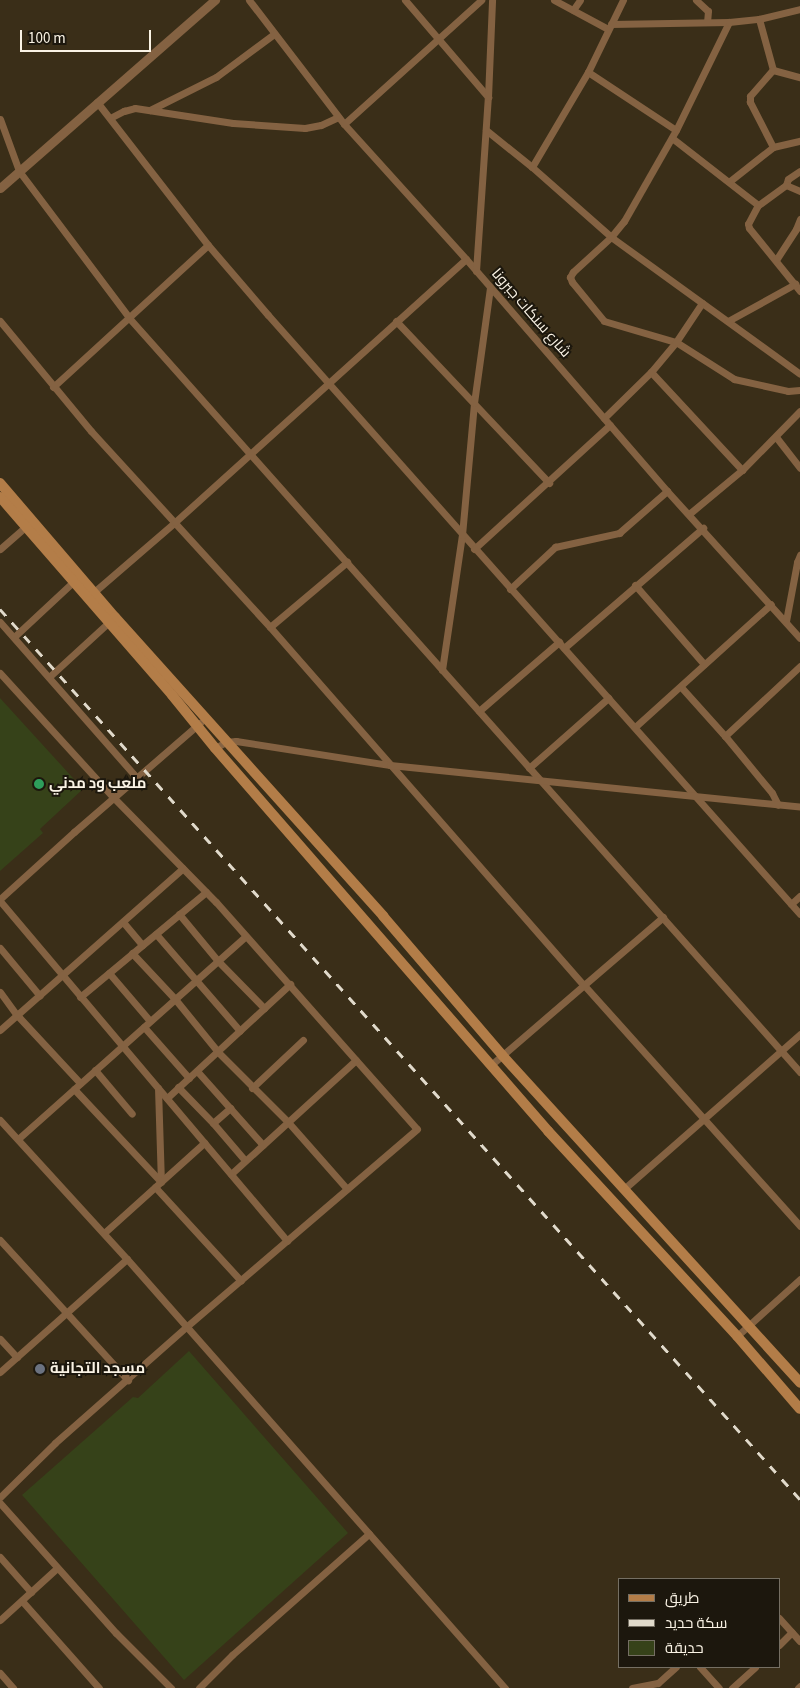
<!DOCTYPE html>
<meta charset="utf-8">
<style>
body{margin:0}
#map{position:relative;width:800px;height:1688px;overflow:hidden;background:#3a2e18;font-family:"Source Sans 3",Cairo,sans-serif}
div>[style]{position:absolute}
.green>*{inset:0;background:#364219}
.minor>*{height:7px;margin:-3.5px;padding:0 3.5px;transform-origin:3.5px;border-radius:3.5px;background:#846242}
.tertiary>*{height:9px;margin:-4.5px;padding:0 4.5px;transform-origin:4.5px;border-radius:4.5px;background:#846242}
.secondary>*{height:10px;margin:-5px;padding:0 5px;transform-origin:5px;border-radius:5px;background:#b37d48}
.rail>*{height:2.5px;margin-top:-1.25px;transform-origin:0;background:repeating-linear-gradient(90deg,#e1dacb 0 9px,transparent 0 18px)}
.dots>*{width:14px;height:14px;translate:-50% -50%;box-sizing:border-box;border:2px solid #1c170d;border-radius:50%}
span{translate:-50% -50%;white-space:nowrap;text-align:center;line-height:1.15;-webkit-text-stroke:4px #1c170d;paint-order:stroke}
.street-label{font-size:15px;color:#faf3e5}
.poi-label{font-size:15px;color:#faf3e5;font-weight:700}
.left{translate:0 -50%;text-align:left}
.legend{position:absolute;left:618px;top:1578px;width:162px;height:90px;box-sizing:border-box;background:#1c170d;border:1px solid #756f63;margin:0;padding:6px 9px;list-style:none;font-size:15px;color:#faf3e5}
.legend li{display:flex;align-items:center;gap:10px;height:25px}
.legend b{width:25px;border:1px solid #756f63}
.scale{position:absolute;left:20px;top:30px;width:131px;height:22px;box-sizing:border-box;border:2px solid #faf3e5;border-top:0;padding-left:6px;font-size:15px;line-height:18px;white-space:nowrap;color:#faf3e5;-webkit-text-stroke:4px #1c170d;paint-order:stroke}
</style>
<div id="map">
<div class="green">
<div style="clip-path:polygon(0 698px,83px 789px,40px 829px,43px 833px,0 871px)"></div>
<div style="clip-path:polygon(189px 1351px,348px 1533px,184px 1680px,22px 1495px,133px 1397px,138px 1398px)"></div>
</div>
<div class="minor">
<div style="left:249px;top:0;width:156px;rotate:52.5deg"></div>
<div style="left:344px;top:124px;width:182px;rotate:47.9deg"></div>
<div style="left:466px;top:259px;width:307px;rotate:49.1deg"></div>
<div style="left:667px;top:491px;width:198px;rotate:47.9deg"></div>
<div style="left:405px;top:0;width:128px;rotate:49.4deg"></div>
<div style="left:554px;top:0;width:61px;rotate:28.2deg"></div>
<div style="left:696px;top:0;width:16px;rotate:43deg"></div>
<div style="left:708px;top:11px;width:11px;rotate:95deg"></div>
<div style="left:573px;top:10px;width:12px;rotate:-55deg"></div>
<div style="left:759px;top:19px;width:53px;rotate:74.6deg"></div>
<div style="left:729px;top:22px;width:120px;rotate:116.1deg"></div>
<div style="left:676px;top:130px;width:105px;rotate:119.7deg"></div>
<div style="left:624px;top:221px;width:21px;rotate:129deg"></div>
<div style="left:611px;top:237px;width:52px;rotate:137.4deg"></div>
<div style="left:573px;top:272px;width:6px;rotate:121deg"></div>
<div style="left:570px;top:277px;width:5px;rotate:68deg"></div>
<div style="left:572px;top:282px;width:50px;rotate:50.6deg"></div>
<div style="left:604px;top:321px;width:75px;rotate:16.3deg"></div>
<div style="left:676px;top:342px;width:69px;rotate:32.5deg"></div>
<div style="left:734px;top:379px;width:55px;rotate:12.5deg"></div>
<div style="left:788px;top:391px;width:12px;rotate:-5deg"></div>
<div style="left:611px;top:24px;width:118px;rotate:-1deg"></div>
<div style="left:729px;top:22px;width:30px;rotate:-6deg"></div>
<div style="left:759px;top:19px;width:42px;rotate:-13.7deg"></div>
<div style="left:588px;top:72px;width:105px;rotate:33.4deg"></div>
<div style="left:97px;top:102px;width:181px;rotate:52.2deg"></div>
<div style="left:208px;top:245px;width:92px;rotate:49.4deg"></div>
<div style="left:268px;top:315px;width:801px;rotate:48.39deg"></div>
<div style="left:150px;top:110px;width:74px;rotate:-26.6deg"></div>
<div style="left:216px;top:77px;width:72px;rotate:-36.6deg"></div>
<div style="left:110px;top:118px;width:16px;rotate:-27deg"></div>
<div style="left:124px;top:111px;width:11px;rotate:-15deg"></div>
<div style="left:135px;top:108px;width:99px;rotate:8.7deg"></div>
<div style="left:233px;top:123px;width:72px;rotate:4deg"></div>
<div style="left:305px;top:128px;width:16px;rotate:-11deg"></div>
<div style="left:321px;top:125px;width:19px;rotate:-25deg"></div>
<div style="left:0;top:119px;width:55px;rotate:69.9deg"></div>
<div style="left:19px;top:171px;width:185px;rotate:53.1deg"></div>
<div style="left:130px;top:319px;width:1008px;rotate:48.34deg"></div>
<div style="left:344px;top:124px;width:185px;rotate:-42.1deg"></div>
<div style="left:486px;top:130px;width:59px;rotate:38.8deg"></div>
<div style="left:532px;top:167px;width:106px;rotate:41.5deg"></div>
<div style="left:611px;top:237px;width:233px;rotate:35.9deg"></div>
<div style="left:672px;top:138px;width:109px;rotate:37.9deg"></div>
<div style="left:773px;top:147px;width:51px;rotate:-117.1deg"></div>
<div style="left:750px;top:102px;width:6px;rotate:-90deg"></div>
<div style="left:750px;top:96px;width:35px;rotate:-49deg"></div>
<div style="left:773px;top:70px;width:28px;rotate:15deg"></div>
<div style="left:532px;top:167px;width:110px;rotate:-59.5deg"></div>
<div style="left:588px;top:72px;width:80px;rotate:-64.1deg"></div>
<div style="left:730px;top:181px;width:55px;rotate:-38.3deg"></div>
<div style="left:773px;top:147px;width:28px;rotate:-13deg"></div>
<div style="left:786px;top:185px;width:6px;rotate:-72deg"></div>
<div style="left:788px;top:179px;width:14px;rotate:-34deg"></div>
<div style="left:800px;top:191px;width:15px;rotate:-157deg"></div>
<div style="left:786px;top:185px;width:34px;rotate:144deg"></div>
<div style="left:758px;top:205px;width:21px;rotate:118deg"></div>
<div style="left:748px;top:224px;width:4px;rotate:76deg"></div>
<div style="left:749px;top:228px;width:81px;rotate:51deg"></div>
<div style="left:776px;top:260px;width:37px;rotate:-57deg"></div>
<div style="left:796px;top:229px;width:11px;rotate:-68deg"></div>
<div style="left:476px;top:271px;width:174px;rotate:-86.1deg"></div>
<div style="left:488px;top:97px;width:97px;rotate:-87.6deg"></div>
<div style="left:0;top:321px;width:143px;rotate:50.4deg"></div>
<div style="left:91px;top:431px;width:265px;rotate:47.6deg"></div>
<div style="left:270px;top:627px;width:475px;rotate:48.8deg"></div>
<div style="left:583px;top:984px;width:325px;rotate:48.1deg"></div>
<div style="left:396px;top:321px;width:223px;rotate:46.6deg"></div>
<div style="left:728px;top:321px;width:77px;rotate:-28.9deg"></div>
<div style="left:651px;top:372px;width:134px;rotate:47.1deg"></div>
<div style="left:53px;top:387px;width:210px;rotate:-42.5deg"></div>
<div style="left:604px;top:418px;width:66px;rotate:-44.4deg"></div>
<div style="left:651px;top:372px;width:39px;rotate:-50deg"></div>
<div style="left:676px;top:342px;width:47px;rotate:-56.3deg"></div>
<div style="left:776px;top:437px;width:39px;rotate:52deg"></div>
<div style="left:689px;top:514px;width:69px;rotate:-39.7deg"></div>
<div style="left:742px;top:470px;width:83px;rotate:-45.5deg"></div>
<div style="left:0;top:549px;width:37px;rotate:-41deg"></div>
<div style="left:474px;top:549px;width:184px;rotate:-42.4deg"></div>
<div style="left:635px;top:585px;width:105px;rotate:48.9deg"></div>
<div style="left:510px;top:589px;width:62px;rotate:-43deg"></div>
<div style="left:555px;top:547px;width:66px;rotate:-12.3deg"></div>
<div style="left:619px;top:533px;width:64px;rotate:-41.2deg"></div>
<div style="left:94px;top:592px;width:107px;rotate:-40.8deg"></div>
<div style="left:175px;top:522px;width:392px;rotate:-42.1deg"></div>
<div style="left:786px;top:621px;width:60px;rotate:-79.4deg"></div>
<div style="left:797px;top:562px;width:8px;rotate:-67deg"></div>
<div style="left:0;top:622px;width:206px;rotate:48.7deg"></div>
<div style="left:270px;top:627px;width:101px;rotate:-40.2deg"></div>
<div style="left:14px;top:637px;width:81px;rotate:-43deg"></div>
<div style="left:564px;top:648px;width:184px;rotate:-40.8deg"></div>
<div style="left:442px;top:670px;width:136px;rotate:-81.6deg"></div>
<div style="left:462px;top:535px;width:133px;rotate:-84.8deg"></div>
<div style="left:474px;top:403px;width:116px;rotate:-82.1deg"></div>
<div style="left:0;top:673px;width:168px;rotate:47.7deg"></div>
<div style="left:113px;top:797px;width:147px;rotate:45.6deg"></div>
<div style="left:216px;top:902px;width:303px;rotate:48.5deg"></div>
<div style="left:417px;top:1129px;width:304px;rotate:139.4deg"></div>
<div style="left:186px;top:1327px;width:175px;rotate:138.5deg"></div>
<div style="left:55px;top:1443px;width:77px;rotate:135.5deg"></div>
<div style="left:49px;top:677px;width:81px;rotate:-42.5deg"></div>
<div style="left:681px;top:687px;width:66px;rotate:48.1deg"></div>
<div style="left:725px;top:736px;width:74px;rotate:50.5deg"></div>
<div style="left:772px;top:793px;width:13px;rotate:63deg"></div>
<div style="left:479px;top:711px;width:106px;rotate:-40.8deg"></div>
<div style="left:635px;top:727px;width:183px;rotate:-42.1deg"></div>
<div style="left:725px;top:736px;width:103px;rotate:-43deg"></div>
<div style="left:215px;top:748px;width:13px;rotate:-29deg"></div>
<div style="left:226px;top:742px;width:10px;rotate:-6deg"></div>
<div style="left:236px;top:741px;width:156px;rotate:8.9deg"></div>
<div style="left:390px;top:765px;width:412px;rotate:5.8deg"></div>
<div style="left:529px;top:768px;width:106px;rotate:-41.5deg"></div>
<div style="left:0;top:899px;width:100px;rotate:-42.2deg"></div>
<div style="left:74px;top:832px;width:167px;rotate:-40.9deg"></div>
<div style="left:0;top:901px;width:445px;rotate:49.8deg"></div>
<div style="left:791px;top:904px;width:12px;rotate:-42deg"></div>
<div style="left:179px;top:914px;width:61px;rotate:50.3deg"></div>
<div style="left:218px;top:961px;width:66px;rotate:45.6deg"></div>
<div style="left:123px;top:922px;width:30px;rotate:50deg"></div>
<div style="left:156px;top:934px;width:128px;rotate:49.1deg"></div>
<div style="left:0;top:948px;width:62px;rotate:50.2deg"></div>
<div style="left:132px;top:953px;width:63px;rotate:46.9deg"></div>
<div style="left:175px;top:999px;width:68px;rotate:50.9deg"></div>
<div style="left:218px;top:1052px;width:99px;rotate:45deg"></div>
<div style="left:288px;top:1122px;width:89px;rotate:48.6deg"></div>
<div style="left:109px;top:973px;width:63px;rotate:49.5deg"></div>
<div style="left:0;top:992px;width:29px;rotate:54deg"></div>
<div style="left:17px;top:1015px;width:93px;rotate:47.2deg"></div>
<div style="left:80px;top:997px;width:164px;rotate:-39.8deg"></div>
<div style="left:144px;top:1027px;width:68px;rotate:48.6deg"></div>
<div style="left:0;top:1030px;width:244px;rotate:-41.5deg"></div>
<div style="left:491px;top:1065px;width:227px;rotate:-40.7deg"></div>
<div style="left:95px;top:1070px;width:57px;rotate:49.9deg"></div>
<div style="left:197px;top:1071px;width:99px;rotate:48.3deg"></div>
<div style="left:178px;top:1087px;width:50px;rotate:45.8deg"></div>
<div style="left:213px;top:1123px;width:23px;rotate:-41deg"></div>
<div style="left:158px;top:1088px;width:94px;rotate:88.2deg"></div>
<div style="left:252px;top:1088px;width:70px;rotate:-43.3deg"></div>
<div style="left:74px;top:1089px;width:127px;rotate:46.9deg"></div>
<div style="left:167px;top:1098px;width:168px;rotate:-42.8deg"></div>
<div style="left:0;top:1120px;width:188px;rotate:47.6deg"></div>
<div style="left:127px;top:1259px;width:572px;rotate:48.62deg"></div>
<div style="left:213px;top:1123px;width:46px;rotate:49.4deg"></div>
<div style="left:18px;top:1139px;width:305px;rotate:-41.7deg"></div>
<div style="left:231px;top:1174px;width:169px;rotate:-42.4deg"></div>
<div style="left:155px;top:1187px;width:127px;rotate:47.5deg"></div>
<div style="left:625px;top:1188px;width:233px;rotate:-41.3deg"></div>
<div style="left:104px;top:1233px;width:135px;rotate:-42deg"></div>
<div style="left:0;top:1240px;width:190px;rotate:47.6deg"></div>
<div style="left:737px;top:1336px;width:85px;rotate:-42.1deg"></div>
<div style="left:0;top:1339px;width:25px;rotate:47deg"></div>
<div style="left:0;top:1372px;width:170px;rotate:-41.7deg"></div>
<div style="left:0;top:1503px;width:174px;rotate:48.3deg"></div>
<div style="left:116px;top:1633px;width:78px;rotate:45deg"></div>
<div style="left:0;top:1557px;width:47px;rotate:48.5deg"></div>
<div style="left:22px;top:1601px;width:116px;rotate:48.5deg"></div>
<div style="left:779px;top:1618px;width:31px;rotate:48deg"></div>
<div style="left:0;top:1620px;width:77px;rotate:-42.4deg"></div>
<div style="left:779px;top:1645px;width:18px;rotate:-45deg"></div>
<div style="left:700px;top:1667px;width:28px;rotate:48deg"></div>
<div style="left:0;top:1673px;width:20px;rotate:49deg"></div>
<div style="left:199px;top:1688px;width:47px;rotate:-45deg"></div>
<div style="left:232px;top:1655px;width:183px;rotate:-41.5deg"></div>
<div style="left:632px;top:1688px;width:26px;rotate:-11deg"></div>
<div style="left:658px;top:1683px;width:24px;rotate:-42deg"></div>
<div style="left:732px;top:1688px;width:31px;rotate:-42deg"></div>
<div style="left:798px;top:1688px;width:3px;rotate:-45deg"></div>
</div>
<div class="tertiary">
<div style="left:0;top:188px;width:286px;rotate:-41.2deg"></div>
</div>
<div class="secondary">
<div style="left:0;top:483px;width:177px;rotate:49.4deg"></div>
<div style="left:115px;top:617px;width:402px;rotate:48.1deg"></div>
<div style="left:383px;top:916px;width:183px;rotate:49.4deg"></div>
<div style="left:502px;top:1055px;width:443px;rotate:47.7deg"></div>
<div style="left:0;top:497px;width:262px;rotate:49deg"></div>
<div style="left:172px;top:695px;width:68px;rotate:50.9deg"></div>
<div style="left:215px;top:748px;width:508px;rotate:48.99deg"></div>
<div style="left:548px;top:1131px;width:279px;rotate:47.3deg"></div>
<div style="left:737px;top:1336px;width:96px;rotate:49.2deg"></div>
</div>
<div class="rail">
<div style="left:0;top:609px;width:1197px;rotate:48.05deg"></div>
</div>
<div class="dots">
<div style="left:39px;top:784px;background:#2e9e5b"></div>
<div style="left:40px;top:1369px;background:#6b7280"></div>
</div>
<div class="street-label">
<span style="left:531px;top:313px;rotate:49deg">شارع سنكات جبرونا</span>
</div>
<div class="poi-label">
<span class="left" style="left:49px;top:784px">ملعب ود مدني</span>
<span class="left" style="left:50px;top:1369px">مسجد التجانية</span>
</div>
<ul class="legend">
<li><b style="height:6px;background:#b37d48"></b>طريق</li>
<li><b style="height:6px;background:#e1dacb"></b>سكة حديد</li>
<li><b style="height:14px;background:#364219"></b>حديقة</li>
</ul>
<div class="scale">100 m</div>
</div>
